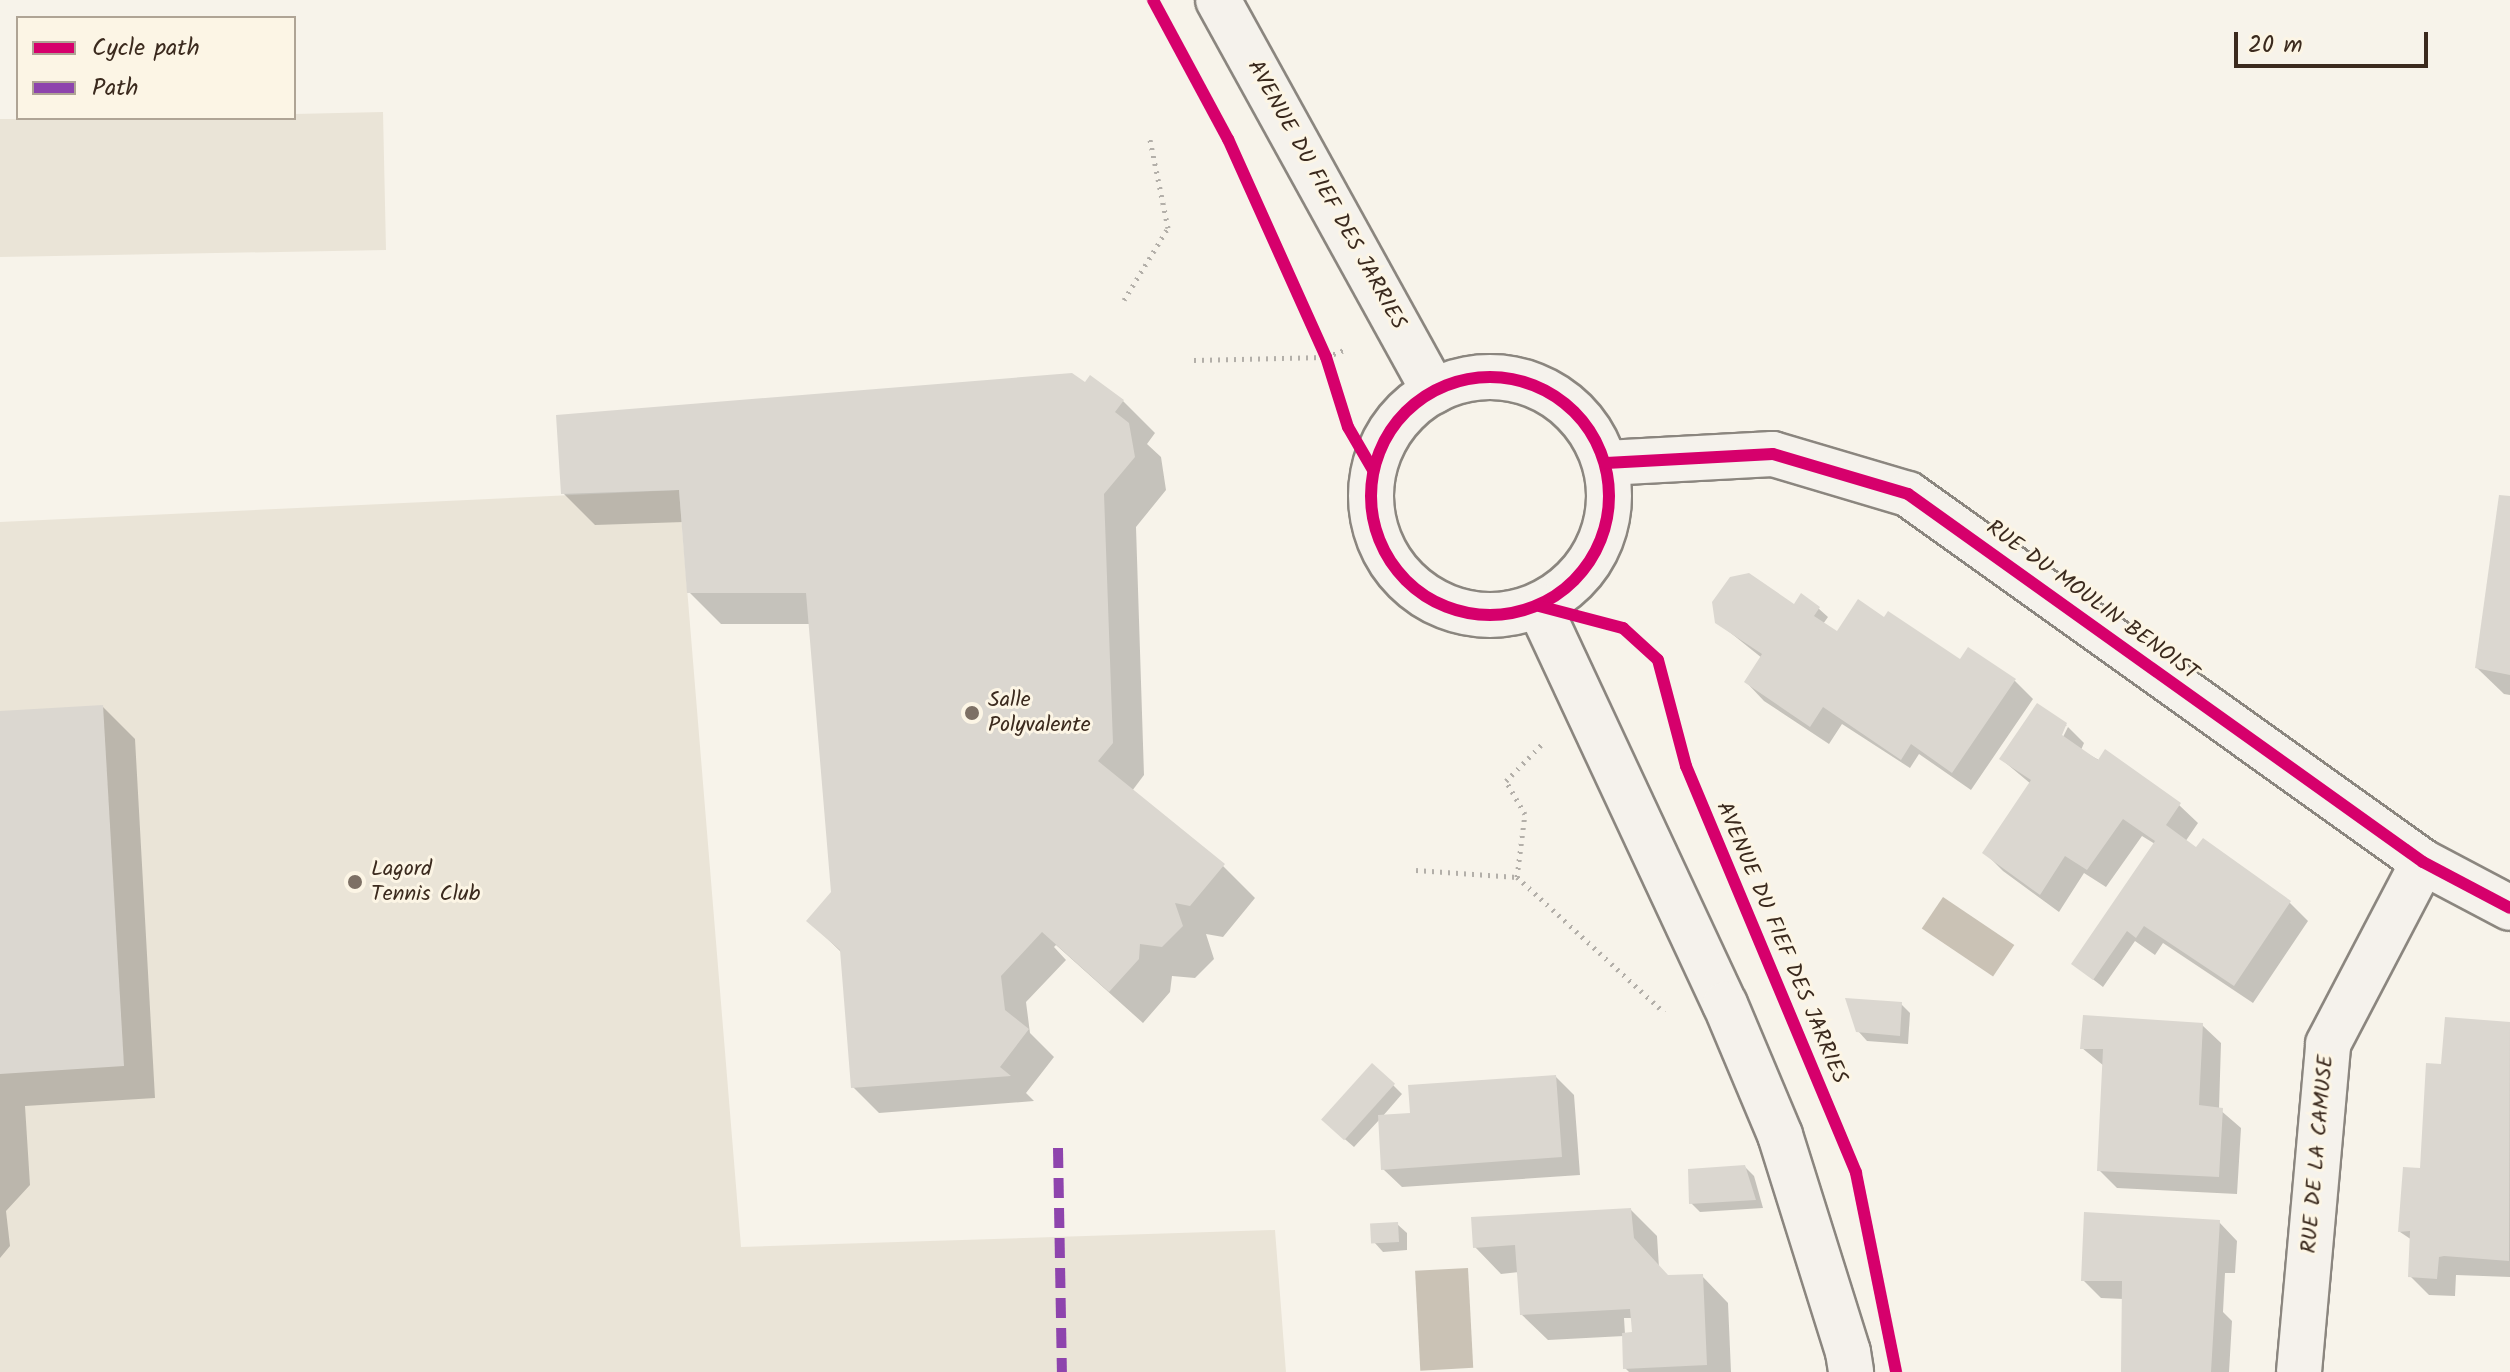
<!DOCTYPE html>
<style>
body{margin:0}
#map{position:relative;width:2510px;height:1372px;overflow:hidden;background:#f7f3ea;font-family:Kalam,sans-serif}
div>[style]{position:absolute}
.green>*{inset:0;background:#eae4d7}
.water>*{inset:0;background:#cac2b5;transform-origin:0 0}
.shadow>*{inset:0;background:#0003}
.building>*{inset:0;background:#dbd7d0;transform-origin:0 0}
.path>*{height:5px;margin-top:-2.5px;transform-origin:0;background:repeating-linear-gradient(90deg,#b3afa9 0 2px,transparent 0 8px)}
.roads{filter:drop-shadow(2px 0 #8b867f) drop-shadow(-2px 0 #8b867f) drop-shadow(0 2px #8b867f) drop-shadow(0 -2px #8b867f)}
.minor>*{height:44px;margin:-22px;padding:0 22px;transform-origin:22px;border-radius:22px;background:#f5f2ec}
.tertiary>*{height:44px;margin:-22px;padding:0 22px;transform-origin:22px;border-radius:22px;background:#f5f2ec}
.tertiary>.ring{margin:-22px;padding:0;box-sizing:content-box;background:none;border:44px solid #f5f2ec;border-radius:50%}
.quiet>*{height:10px;margin-top:-5px;transform-origin:0;background:repeating-linear-gradient(90deg,#8e44ad 0 20px,transparent 0 30px)}
.cycleway>*{height:12px;margin:-6px;padding:0 6px;transform-origin:6px;border-radius:6px;background:#d6006c}
.cycleway>.ring{margin:-6px;padding:0;box-sizing:content-box;background:none;border:12px solid #d6006c;border-radius:50%}
.dots>*{width:22px;height:22px;translate:-50% -50%;box-sizing:border-box;border:4px solid #fcf5e5;border-radius:50%}
span{translate:-50% -50%;white-space:nowrap;text-align:center;line-height:1.15;-webkit-text-stroke:6px #fcf5e5;paint-order:stroke}
.street-label{font-size:22px;color:#3b2a1e}
.poi-label{font-size:22px;color:#3b2a1e}
.left{translate:0 -50%;text-align:left}
.legend{position:absolute;left:16px;top:16px;width:280px;height:104px;box-sizing:border-box;background:#fcf5e5;border:2px solid #afa495;margin:0;padding:10px 14px;list-style:none;font-size:24px;color:#3b2a1e}
.legend li{display:flex;align-items:center;gap:16px;height:40px}
.legend b{width:40px;border:2px solid #afa495}
.scale{position:absolute;left:2234px;top:32px;width:194px;height:36px;box-sizing:border-box;border:4px solid #3b2a1e;border-top:0;padding-left:10px;font-size:24px;line-height:28px;white-space:nowrap;color:#3b2a1e;-webkit-text-stroke:6px #fcf5e5;paint-order:stroke}
</style>
<div id="map">
<div class="green">
<div style="clip-path:polygon(383px 112px,386px 250px,0 257px,0 119px,294px 118px,294px 114px)"></div>
<div style="clip-path:polygon(679px 490px,741px 1247px,1275px 1230px,1286px 1372px,0 1372px,0 522px)"></div>
</div>
<div class="water">
<div style="left:1943px;top:897px;width:86px;height:38px;rotate:34deg"></div>
<div style="left:1468px;top:1268px;width:100px;height:53px;rotate:87deg"></div>
</div>
<div class="shadow">
<div style="clip-path:polygon(1091px 378px,1123px 401px,1155px 433px,1147px 444px,1161px 457px,1166px 490px,1136px 527px,1144px 775px,1132px 791px,1223px 866px,1255px 898px,1223px 937px,1206px 934px,1214px 959px,1195px 978px,1172px 976px,1170px 992px,1143px 1023px,1056px 945px,1054px 947px,1066px 960px,1026px 1002px,1030px 1033px,1054px 1057px,1026px 1093px,1034px 1101px,879px 1113px,853px 1087px,842px 953px,809px 921px,833px 893px,811px 624px,721px 624px,689px 592px,684px 522px,595px 525px,563px 493px,1085px 385px)"></div>
<div style="clip-path:polygon(2510px 498px,2510px 695px,2504px 694px,2477px 668px)"></div>
<div style="clip-path:polygon(1795px 606px,1818px 608px,1828px 617px,1823px 624px,1837px 634px,1885px 620px,1960px 661px,2015px 681px,2033px 699px,1971px 790px,1919px 754px,1910px 768px,1842px 724px,1829px 744px,1764px 701px,1746px 682px,1762px 658px,1717px 622px)"></div>
<div style="clip-path:polygon(2038px 706px,2067px 726px,2064px 726px,2059px 745px,2068px 727px,2084px 743px,2081px 750px,2179px 805px,2198px 823px,2185px 842px,2196px 850px,2203px 840px,2290px 903px,2308px 921px,2253px 1003px,2163px 943px,2155px 955px,2135px 941px,2103px 987px,2073px 964px,2155px 844px,2142px 836px,2106px 887px,2084px 873px,2059px 912px,2003px 871px,1984px 852px,2031px 784px,2001px 759px)"></div>
<div style="clip-path:polygon(103px 707px,135px 739px,155px 1098px,25px 1106px,30px 1185px,6px 1211px,10px 1246px,0 1258px,0 713px)"></div>
<div style="clip-path:polygon(1901px 1004px,1910px 1013px,1908px 1044px,1867px 1041px,1858px 1031px)"></div>
<div style="clip-path:polygon(2447px 1019px,2510px 1024px,2510px 1277px,2456px 1275px,2455px 1296px,2429px 1295px,2410px 1276px,2412px 1240px,2400px 1232px,2421px 1170px,2443px 1069px)"></div>
<div style="clip-path:polygon(2202px 1025px,2221px 1043px,2219px 1109px,2241px 1128px,2237px 1194px,2117px 1188px,2099px 1170px,2104px 1066px,2082px 1048px)"></div>
<div style="clip-path:polygon(1556px 1077px,1574px 1095px,1580px 1175px,1402px 1187px,1383px 1169px,1380px 1119px,1354px 1147px,1332px 1128px,1393px 1085px,1402px 1094px,1382px 1117px,1412px 1115px)"></div>
<div style="clip-path:polygon(1745px 1167px,1754px 1176px,1763px 1208px,1700px 1212px,1691px 1203px)"></div>
<div style="clip-path:polygon(evenodd,1631px 1210px,1657px 1236px,1659px 1268px,1668px 1278px,1702px 1276px,1728px 1303px,1731px 1372px,1629px 1372px,1625px 1368px,1624px 1336px,1548px 1340px,1521px 1314px,1519px 1272px,1501px 1274px,1475px 1247px,1631px 1210px,1624px 1318px,1633px 1318px,1634px 1334px,1625px 1334px,1624px 1318px)"></div>
<div style="clip-path:polygon(2219px 1222px,2237px 1241px,2235px 1273px,2225px 1273px,2223px 1312px,2232px 1321px,2229px 1372px,2123px 1372px,2124px 1299px,2101px 1298px,2083px 1280px)"></div>
<div style="clip-path:polygon(1397px 1224px,1407px 1233px,1407px 1250px,1383px 1252px,1374px 1242px)"></div>
</div>
<div class="building">
<div style="clip-path:polygon(1072px 373px,1085px 382px,1090px 375px,1124px 400px,1115px 412px,1129px 423px,1135px 457px,1104px 494px,1113px 743px,1098px 761px,1225px 864px,1190px 906px,1175px 903px,1183px 926px,1162px 947px,1140px 944px,1139px 959px,1109px 992px,1042px 932px,1001px 976px,1005px 1010px,1029px 1029px,1000px 1067px,1011px 1076px,851px 1088px,840px 950px,806px 921px,831px 892px,806px 593px,687px 593px,679px 490px,561px 494px,556px 415px)"></div>
<div style="clip-path:polygon(2499px 495px,2510px 496px,2510px 675px,2475px 668px)"></div>
<div style="clip-path:polygon(1749px 573px,1794px 604px,1801px 593px,1820px 607px,1814px 616px,1837px 631px,1858px 599px,1884px 617px,1888px 611px,1960px 659px,1968px 647px,2016px 679px,1952px 773px,1911px 744px,1901px 760px,1823px 707px,1810px 727px,1744px 682px,1762px 654px,1715px 623px,1712px 602px,1730px 577px)"></div>
<div style="clip-path:polygon(2037px 703px,2067px 723px,2062px 735px,2098px 760px,2105px 749px,2181px 803px,2166px 825px,2196px 847px,2203px 838px,2291px 901px,2234px 986px,2144px 926px,2136px 938px,2127px 931px,2093px 980px,2071px 964px,2155px 841px,2123px 819px,2087px 870px,2065px 856px,2040px 895px,1982px 853px,2031px 780px,1999px 759px)"></div>
<div style="clip-path:polygon(103px 705px,124px 1066px,0 1074px,0 711px)"></div>
<div style="clip-path:polygon(1845px 998px,1902px 1002px,1900px 1036px,1856px 1032px)"></div>
<div style="clip-path:polygon(2083px 1015px,2203px 1023px,2199px 1105px,2223px 1108px,2219px 1177px,2097px 1171px,2103px 1049px,2080px 1049px)"></div>
<div style="clip-path:polygon(2445px 1017px,2510px 1022px,2509px 1261px,2444px 1256px,2439px 1257px,2437px 1279px,2408px 1277px,2410px 1231px,2398px 1232px,2403px 1167px,2420px 1168px,2426px 1063px,2441px 1064px)"></div>
<div style="left:1372px;top:1063px;width:31px;height:76px;rotate:42deg"></div>
<div style="clip-path:polygon(1556px 1075px,1562px 1157px,1381px 1170px,1378px 1115px,1410px 1113px,1408px 1085px)"></div>
<div style="clip-path:polygon(1745px 1165px,1756px 1200px,1689px 1204px,1688px 1169px)"></div>
<div style="clip-path:polygon(1631px 1208px,1634px 1238px,1668px 1275px,1703px 1274px,1707px 1365px,1623px 1369px,1622px 1333px,1632px 1332px,1630px 1309px,1520px 1315px,1515px 1245px,1473px 1248px,1471px 1217px)"></div>
<div style="clip-path:polygon(2084px 1212px,2220px 1220px,2211px 1372px,2121px 1372px,2122px 1281px,2081px 1281px)"></div>
<div style="left:1398px;top:1222px;width:20px;height:28px;rotate:87deg"></div>
</div>
<div class="path">
<div style="left:1124px;top:300px;width:84px;rotate:-58.6deg"></div>
<div style="left:1168px;top:228px;width:95px;rotate:-101.5deg"></div>
<div style="left:1194px;top:360px;width:132px;rotate:-1.3deg"></div>
<div style="left:1326px;top:357px;width:22px;rotate:-21deg"></div>
<div style="left:1416px;top:870px;width:101px;rotate:4deg"></div>
<div style="left:1517px;top:877px;width:64px;rotate:-82.8deg"></div>
<div style="left:1525px;top:814px;width:38px;rotate:-120deg"></div>
<div style="left:1506px;top:781px;width:52px;rotate:-45.8deg"></div>
<div style="left:1517px;top:877px;width:200px;rotate:42.6deg"></div>
</div>
<div class="roads">
<div class="minor">
<div style="left:1606px;top:463px;width:167px;rotate:-3.1deg"></div>
<div style="left:1773px;top:454px;width:141px;rotate:16.5deg"></div>
<div style="left:1908px;top:494px;width:633px;rotate:35.55deg"></div>
<div style="left:2423px;top:862px;width:98px;rotate:27.9deg"></div>
<div style="left:2299px;top:1372px;width:329px;rotate:-84.9deg"></div>
<div style="left:2328px;top:1044px;width:205px;rotate:-62.4deg"></div>
</div>
<div class="tertiary">
<div style="left:1218px;top:0;width:447px;rotate:61.1deg"></div>
<div class="ring" style="left:1371px;top:377px;width:194px;height:194px"></div>
<div style="left:1539px;top:606px;width:439px;rotate:65deg"></div>
<div style="left:1725px;top:1004px;width:142px;rotate:67.2deg"></div>
<div style="left:1780px;top:1135px;width:227px;rotate:72.6deg"></div>
<div style="left:1848px;top:1352px;width:20px;rotate:81deg"></div>
</div>
</div>
<div class="quiet">
<div style="left:1058px;top:1148px;width:224px;rotate:89deg"></div>
</div>
<div class="cycleway">
<div style="left:1153px;top:0;width:158px;rotate:61.7deg"></div>
<div style="left:1228px;top:139px;width:239px;rotate:65.8deg"></div>
<div style="left:1326px;top:357px;width:73px;rotate:72.6deg"></div>
<div style="left:1348px;top:427px;width:50px;rotate:59.8deg"></div>
<div class="ring" style="left:1371px;top:377px;width:226px;height:226px"></div>
<div style="left:1606px;top:463px;width:167px;rotate:-3.1deg"></div>
<div style="left:1773px;top:454px;width:141px;rotate:16.5deg"></div>
<div style="left:1908px;top:494px;width:633px;rotate:35.55deg"></div>
<div style="left:2423px;top:862px;width:98px;rotate:27.9deg"></div>
<div style="left:1539px;top:606px;width:87px;rotate:14.7deg"></div>
<div style="left:1623px;top:628px;width:47px;rotate:42.4deg"></div>
<div style="left:1658px;top:660px;width:110px;rotate:75.2deg"></div>
<div style="left:1686px;top:766px;width:441px;rotate:67.3deg"></div>
<div style="left:1856px;top:1173px;width:203px;rotate:78.6deg"></div>
</div>
<div class="dots">
<div style="left:972px;top:713px;background:#7d7065"></div>
<div style="left:355px;top:882px;background:#7d7065"></div>
</div>
<div class="street-label">
<span style="left:1326px;top:195px;rotate:61deg">AVENUE DU FIEF DES JARRIES</span>
<span style="left:2092px;top:601px;rotate:36deg">RUE DU MOULIN BENOIST</span>
<span style="left:1781px;top:943px;rotate:67deg">AVENUE DU FIEF DES JARRIES</span>
<span style="left:2318px;top:1154px;rotate:-85deg">RUE DE LA CAMUSE</span>
</div>
<div class="poi-label">
<span class="left" style="left:988px;top:713px">Salle<br>Polyvalente</span>
<span class="left" style="left:371px;top:882px">Lagord<br>Tennis Club</span>
</div>
<ul class="legend">
<li><b style="height:10px;background:#d6006c"></b>Cycle path</li>
<li><b style="height:10px;background:#8e44ad"></b>Path</li>
</ul>
<div class="scale">20 m</div>
</div>
